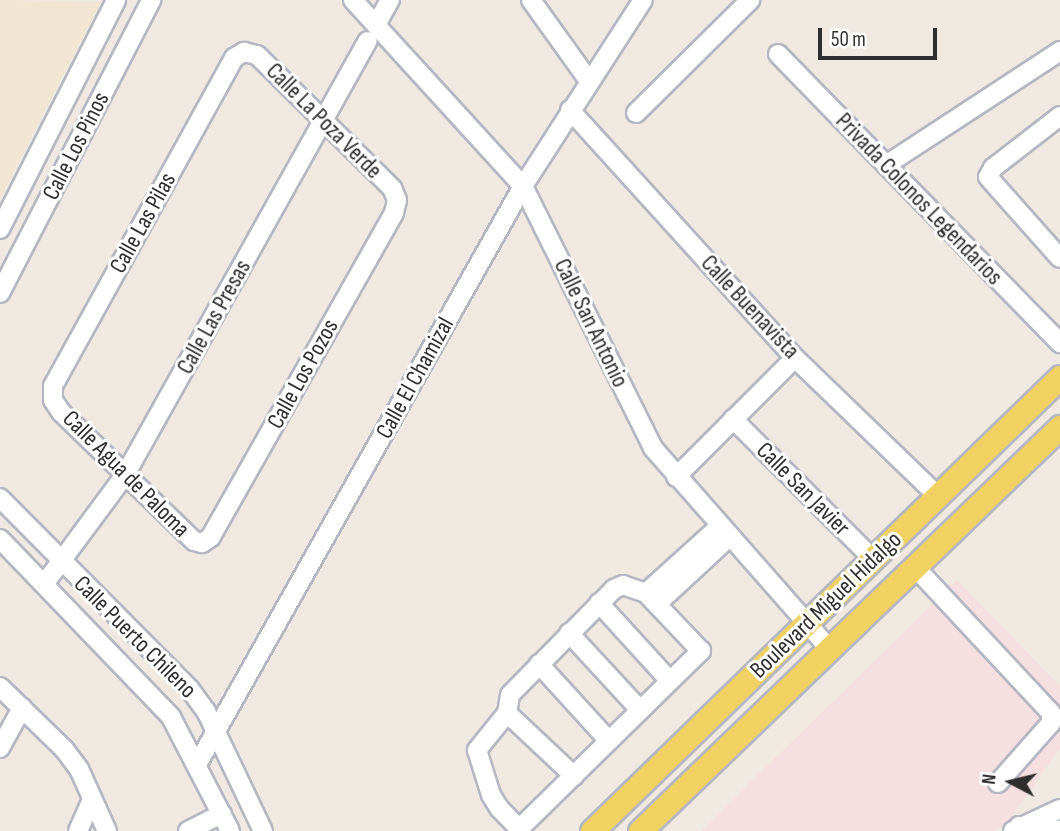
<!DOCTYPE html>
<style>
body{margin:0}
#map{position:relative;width:1060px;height:831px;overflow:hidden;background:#efe9e1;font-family:"Sofia Sans Condensed",sans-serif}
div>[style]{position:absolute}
.education>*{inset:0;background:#f0e6d1}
.medical>*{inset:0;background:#f5dfe0}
.roads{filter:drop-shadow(2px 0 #b4b7c1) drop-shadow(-2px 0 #b4b7c1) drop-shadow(0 2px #b4b7c1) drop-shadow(0 -2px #b4b7c1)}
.minor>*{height:18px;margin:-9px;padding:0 9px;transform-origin:9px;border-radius:9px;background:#fff}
.major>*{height:23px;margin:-11.5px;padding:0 11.5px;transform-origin:11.5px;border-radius:11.5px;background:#f2d163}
span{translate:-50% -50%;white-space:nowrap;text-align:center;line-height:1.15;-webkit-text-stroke:6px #fff;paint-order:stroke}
.street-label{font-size:24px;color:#2e2e2e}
.north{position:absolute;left:976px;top:747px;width:70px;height:70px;-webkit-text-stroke:5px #fff;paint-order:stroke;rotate:277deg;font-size:19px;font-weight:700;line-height:28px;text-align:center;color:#2e2e2e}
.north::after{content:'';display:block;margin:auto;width:24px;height:32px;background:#2e2e2e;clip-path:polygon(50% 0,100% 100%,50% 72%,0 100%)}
.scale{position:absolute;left:818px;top:28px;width:119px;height:32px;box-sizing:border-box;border:4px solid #2e2e2e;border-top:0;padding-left:9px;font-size:21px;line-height:24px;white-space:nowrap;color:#2e2e2e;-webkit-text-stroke:5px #fff;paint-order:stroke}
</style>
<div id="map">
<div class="education">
<div style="clip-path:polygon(0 0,101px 2px,0 198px)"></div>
</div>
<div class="medical">
<div style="clip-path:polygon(957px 580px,1060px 686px,1060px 748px,1007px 823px,994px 831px,701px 831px)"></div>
</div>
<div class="roads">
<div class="minor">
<div style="left:353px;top:0;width:252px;rotate:47.6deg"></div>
<div style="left:523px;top:186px;width:292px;rotate:63.6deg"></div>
<div style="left:653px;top:448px;width:265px;rotate:48.7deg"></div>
<div style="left:531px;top:0;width:100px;rotate:54.4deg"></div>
<div style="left:376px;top:25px;width:29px;rotate:-61deg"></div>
<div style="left:244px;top:52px;width:13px;rotate:13deg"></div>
<div style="left:257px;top:55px;width:190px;rotate:44.6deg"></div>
<div style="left:392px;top:188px;width:13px;rotate:67deg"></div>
<div style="left:397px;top:200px;width:13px;rotate:103deg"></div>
<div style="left:394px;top:213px;width:372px;rotate:119.5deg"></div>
<div style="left:211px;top:537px;width:11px;rotate:146deg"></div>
<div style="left:202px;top:543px;width:8px;rotate:-166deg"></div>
<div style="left:194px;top:541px;width:185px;rotate:-135.9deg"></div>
<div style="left:61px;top:412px;width:14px;rotate:-124deg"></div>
<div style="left:53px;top:400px;width:14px;rotate:-90deg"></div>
<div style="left:53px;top:386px;width:375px;rotate:-61.1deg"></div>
<div style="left:234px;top:58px;width:12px;rotate:-31deg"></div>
<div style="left:778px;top:54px;width:404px;rotate:45.7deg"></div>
<div style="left:570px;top:110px;width:335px;rotate:47.8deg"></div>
<div style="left:795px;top:358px;width:199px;rotate:44deg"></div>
<div style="left:636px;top:113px;width:161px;rotate:-44.7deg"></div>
<div style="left:1060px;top:116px;width:85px;rotate:142.2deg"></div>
<div style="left:993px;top:168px;width:10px;rotate:119deg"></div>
<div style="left:988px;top:177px;width:108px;rotate:48.4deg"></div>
<div style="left:886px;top:165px;width:208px;rotate:-33.2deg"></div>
<div style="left:0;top:229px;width:257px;rotate:-63.1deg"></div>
<div style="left:0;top:293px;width:330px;rotate:-62.7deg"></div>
<div style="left:733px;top:419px;width:198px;rotate:45deg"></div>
<div style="left:676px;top:477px;width:168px;rotate:-45deg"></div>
<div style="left:0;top:498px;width:268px;rotate:45.2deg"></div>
<div style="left:189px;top:688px;width:29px;rotate:54deg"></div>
<div style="left:206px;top:711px;width:133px;rotate:64.6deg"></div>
<div style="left:0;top:539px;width:247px;rotate:46.1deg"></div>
<div style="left:171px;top:717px;width:128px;rotate:62.6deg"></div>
<div style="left:914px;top:566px;width:201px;rotate:47deg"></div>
<div style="left:1051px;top:713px;width:10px;rotate:90deg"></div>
<div style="left:1051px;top:723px;width:80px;rotate:131.5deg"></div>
<div style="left:45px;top:583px;width:134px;rotate:-53.5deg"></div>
<div style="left:125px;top:475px;width:497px;rotate:-60.8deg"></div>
<div style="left:646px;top:593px;width:100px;rotate:-42.2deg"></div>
<div style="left:599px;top:603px;width:105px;rotate:47.7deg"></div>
<div style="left:657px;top:604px;width:98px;rotate:-42.9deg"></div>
<div style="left:569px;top:633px;width:105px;rotate:47.3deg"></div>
<div style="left:539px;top:664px;width:104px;rotate:47.7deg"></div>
<div style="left:0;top:687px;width:89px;rotate:44.1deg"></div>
<div style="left:64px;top:749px;width:25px;rotate:53deg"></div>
<div style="left:79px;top:769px;width:68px;rotate:65.7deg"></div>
<div style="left:507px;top:713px;width:92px;rotate:43.2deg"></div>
<div style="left:0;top:748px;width:46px;rotate:-61.2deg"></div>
<div style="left:198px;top:763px;width:662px;rotate:-60.61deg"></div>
<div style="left:523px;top:186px;width:221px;rotate:-57.2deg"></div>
<div style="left:1019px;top:826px;width:41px;rotate:5.6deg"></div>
<div style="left:519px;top:829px;width:255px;rotate:-44.4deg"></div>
<div style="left:701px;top:651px;width:80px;rotate:-133.5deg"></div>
<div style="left:646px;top:593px;width:24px;rotate:-161deg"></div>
<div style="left:623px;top:585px;width:10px;rotate:156deg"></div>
<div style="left:614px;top:589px;width:148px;rotate:134.5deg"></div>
<div style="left:510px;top:695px;width:18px;rotate:99deg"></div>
<div style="left:507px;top:713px;width:48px;rotate:129deg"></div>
<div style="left:477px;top:750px;width:47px;rotate:72.7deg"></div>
<div style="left:491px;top:795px;width:15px;rotate:58deg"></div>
<div style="left:499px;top:808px;width:29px;rotate:46deg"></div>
<div style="left:519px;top:829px;width:2px;rotate:63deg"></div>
<div style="left:78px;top:831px;width:35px;rotate:-66deg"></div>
<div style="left:188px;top:831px;width:38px;rotate:-27deg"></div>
<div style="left:1013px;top:831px;width:52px;rotate:-25.1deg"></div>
</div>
<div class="major">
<div style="left:592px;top:831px;width:652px;rotate:-44.13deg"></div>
<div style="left:640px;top:831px;width:583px;rotate:-43.89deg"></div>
</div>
</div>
<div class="street-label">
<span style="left:324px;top:121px;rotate:45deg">Calle La Poza Verde</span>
<span style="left:76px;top:146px;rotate:-63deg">Calle Los Pinos</span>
<span style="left:919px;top:199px;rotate:46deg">Privada Colonos Legendarios</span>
<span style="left:143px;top:223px;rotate:-61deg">Calle Las Pilas</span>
<span style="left:750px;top:307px;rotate:47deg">Calle Buenavista</span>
<span style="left:214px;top:317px;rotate:-61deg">Calle Las Presas</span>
<span style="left:591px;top:323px;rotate:64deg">Calle San Antonio</span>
<span style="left:303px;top:374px;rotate:-61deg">Calle Los Pozos</span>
<span style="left:415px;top:378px;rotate:-61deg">Calle El Chamizal</span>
<span style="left:126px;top:474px;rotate:45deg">Calle Agua de Paloma</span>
<span style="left:803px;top:489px;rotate:45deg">Calle San Javier</span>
<span style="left:826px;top:605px;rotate:-44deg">Boulevard Miguel Hidalgo</span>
<span style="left:135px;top:637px;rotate:45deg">Calle Puerto Chileno</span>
</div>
<div class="north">N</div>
<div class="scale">50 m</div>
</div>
